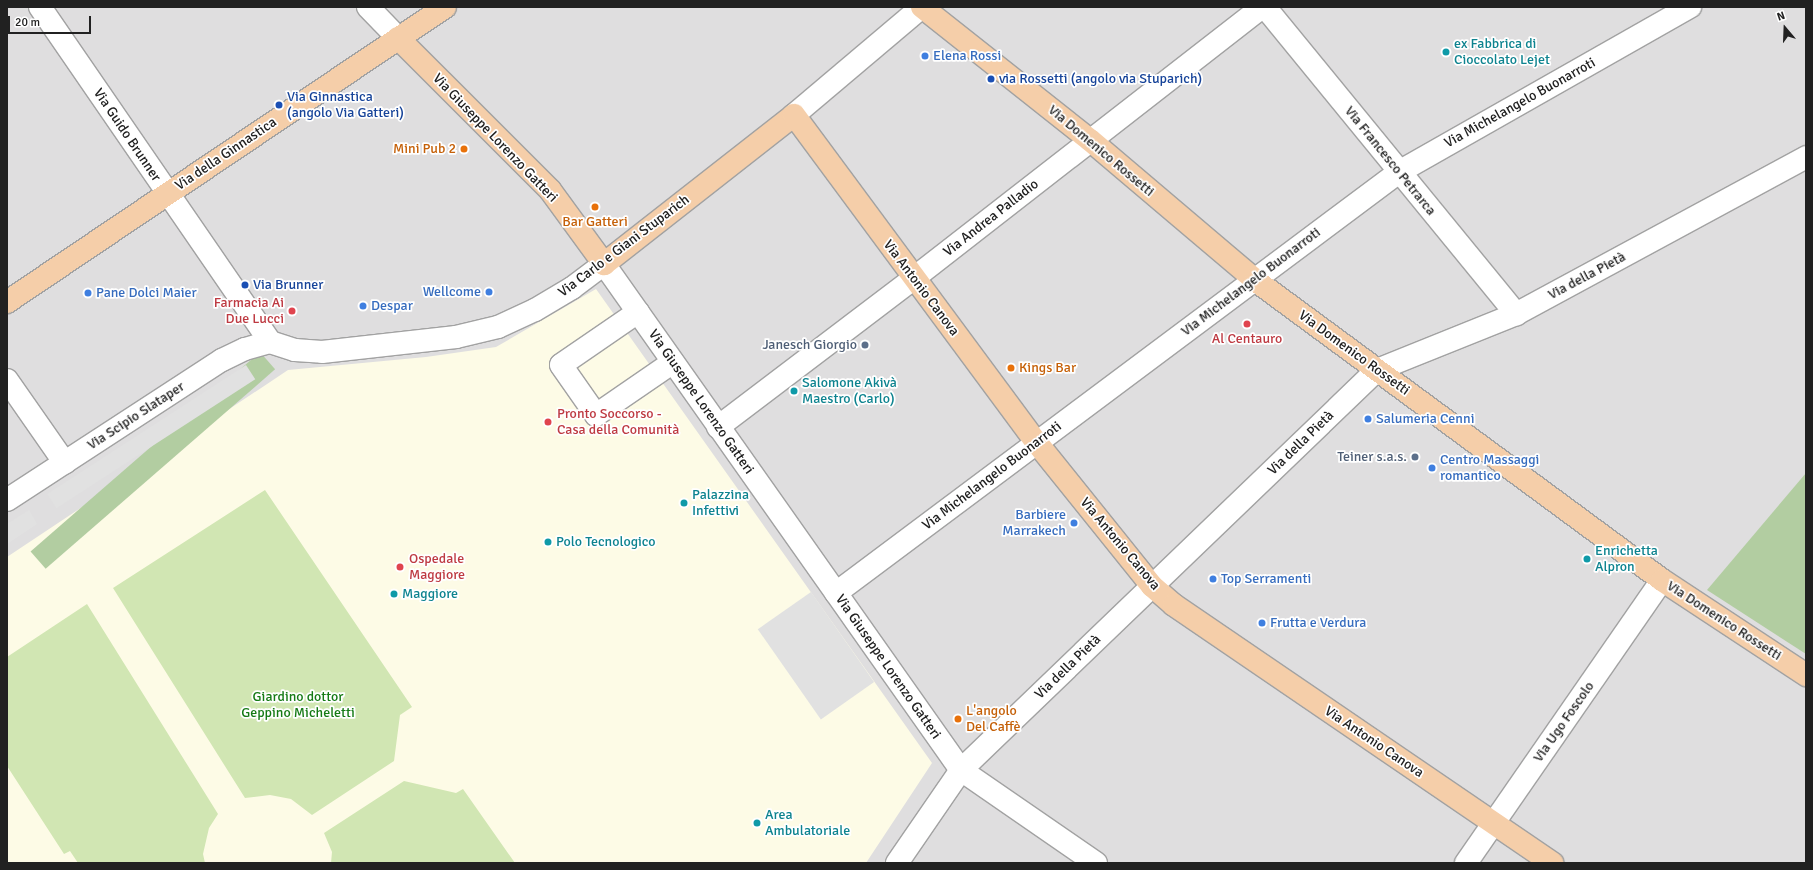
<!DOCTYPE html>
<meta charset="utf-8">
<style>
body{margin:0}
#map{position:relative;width:1813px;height:870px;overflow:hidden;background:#f1eee9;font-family:Signika,sans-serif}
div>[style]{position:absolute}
.residential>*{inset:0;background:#dfdedf;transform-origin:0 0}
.education>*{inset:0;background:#fdfbe6}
.grass>*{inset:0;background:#d1e6b3}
.forest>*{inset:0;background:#b2cda1;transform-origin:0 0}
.parking>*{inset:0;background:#e1e1e1;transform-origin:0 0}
.roads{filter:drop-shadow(1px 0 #a2a2a2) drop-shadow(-1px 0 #a2a2a2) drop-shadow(0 1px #a2a2a2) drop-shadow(0 -1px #a2a2a2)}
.minor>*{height:22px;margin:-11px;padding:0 11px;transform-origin:11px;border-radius:11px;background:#fff}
.major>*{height:22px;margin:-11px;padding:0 11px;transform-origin:11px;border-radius:11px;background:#f5cea9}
.dots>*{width:11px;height:11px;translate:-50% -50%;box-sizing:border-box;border:2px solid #fff;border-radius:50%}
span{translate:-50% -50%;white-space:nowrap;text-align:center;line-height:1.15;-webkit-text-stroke:3.5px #fff;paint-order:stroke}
.culture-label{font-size:14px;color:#0d838f}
.left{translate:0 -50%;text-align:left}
.shop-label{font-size:14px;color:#366cbe}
.right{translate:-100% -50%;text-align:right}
.transit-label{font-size:14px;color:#164399}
.street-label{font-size:14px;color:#212121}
.food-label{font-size:14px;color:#c56008}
.health-label{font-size:14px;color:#be3a42}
.service-label{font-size:14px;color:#4e5e75}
.park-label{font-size:14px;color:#157a15}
.frame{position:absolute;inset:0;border:8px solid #212121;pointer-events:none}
.north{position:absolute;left:1765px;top:8px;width:40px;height:40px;-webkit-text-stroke:3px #fff;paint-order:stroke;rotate:341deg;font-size:11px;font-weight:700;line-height:16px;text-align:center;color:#212121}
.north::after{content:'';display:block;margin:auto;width:14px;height:18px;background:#212121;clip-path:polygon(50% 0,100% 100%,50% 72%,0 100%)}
.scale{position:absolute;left:8px;top:16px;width:83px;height:18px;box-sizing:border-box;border:2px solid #212121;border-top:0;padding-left:5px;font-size:12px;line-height:14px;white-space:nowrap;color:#212121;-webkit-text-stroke:3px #fff;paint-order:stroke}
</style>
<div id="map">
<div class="residential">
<div style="left:7px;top:7px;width:1799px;height:856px"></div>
</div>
<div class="education">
<div style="clip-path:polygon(596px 289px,932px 763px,866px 863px,7px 863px,7px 557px,288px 370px,426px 357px,496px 347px)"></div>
</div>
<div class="grass">
<div style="clip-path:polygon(265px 490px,412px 707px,400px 715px,394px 761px,312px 815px,291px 799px,270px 795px,245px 798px,113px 588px)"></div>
<div style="clip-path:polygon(87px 604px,218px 814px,209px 828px,203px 854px,205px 863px,78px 863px,70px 851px,64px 854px,7px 766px,7px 657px)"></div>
<div style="clip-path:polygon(404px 781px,456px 793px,463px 789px,515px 863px,331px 863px,332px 852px,324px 833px)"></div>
</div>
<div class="forest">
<div style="left:260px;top:352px;width:23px;height:304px;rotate:49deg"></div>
<div style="clip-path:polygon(1806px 473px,1806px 654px,1707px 590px)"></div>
</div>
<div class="parking">
<div style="left:246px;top:365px;width:17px;height:237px;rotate:57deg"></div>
<div style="clip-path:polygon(29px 510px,37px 524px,7px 544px,7px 524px)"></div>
<div style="left:811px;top:592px;width:110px;height:65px;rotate:55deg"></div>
</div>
<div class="roads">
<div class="minor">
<div style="left:40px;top:7px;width:406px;rotate:55.5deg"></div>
<div style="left:368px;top:7px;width:43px;rotate:45.9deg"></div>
<div style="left:1265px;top:7px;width:397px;rotate:50.7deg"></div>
<div style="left:794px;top:115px;width:167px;rotate:-40.2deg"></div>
<div style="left:638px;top:312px;width:93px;rotate:145.5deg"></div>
<div style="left:561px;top:365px;width:61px;rotate:55deg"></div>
<div style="left:596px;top:415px;width:93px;rotate:-34.5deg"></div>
<div style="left:270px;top:342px;width:26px;rotate:18deg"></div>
<div style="left:295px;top:350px;width:27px;rotate:4deg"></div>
<div style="left:322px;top:352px;width:135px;rotate:-6.4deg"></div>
<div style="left:456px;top:337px;width:43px;rotate:-13.4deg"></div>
<div style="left:498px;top:327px;width:41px;rotate:-24.7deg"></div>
<div style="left:535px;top:310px;width:43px;rotate:-30.7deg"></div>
<div style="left:572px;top:288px;width:40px;rotate:-37deg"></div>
<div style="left:604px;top:264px;width:619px;rotate:54.8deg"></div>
<div style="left:961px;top:770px;width:164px;rotate:34.6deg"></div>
<div style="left:7px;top:380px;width:101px;rotate:55.1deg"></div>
<div style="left:718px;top:427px;width:246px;rotate:-37.2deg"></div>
<div style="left:914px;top:278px;width:441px;rotate:-37.9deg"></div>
<div style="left:7px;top:500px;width:257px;rotate:-33.1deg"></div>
<div style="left:222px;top:360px;width:25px;rotate:-26deg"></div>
<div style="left:245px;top:349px;width:26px;rotate:-16deg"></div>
<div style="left:836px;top:593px;width:703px;rotate:-36.79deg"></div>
<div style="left:1399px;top:172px;width:335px;rotate:-29.6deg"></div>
<div style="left:897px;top:863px;width:113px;rotate:-55.5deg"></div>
<div style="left:961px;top:770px;width:577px;rotate:-43.88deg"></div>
<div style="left:1377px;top:370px;width:150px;rotate:-21.9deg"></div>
<div style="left:1516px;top:314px;width:330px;rotate:-28.4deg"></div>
<div style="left:1466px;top:863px;width:344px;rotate:-55.3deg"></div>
</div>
<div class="major">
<div style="left:922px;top:7px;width:214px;rotate:38.4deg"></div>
<div style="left:1090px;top:140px;width:216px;rotate:40.3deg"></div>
<div style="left:1255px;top:280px;width:506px;rotate:36.39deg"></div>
<div style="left:1662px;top:580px;width:173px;rotate:33.4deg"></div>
<div style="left:398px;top:38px;width:215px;rotate:45deg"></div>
<div style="left:550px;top:190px;width:92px;rotate:53.9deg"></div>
<div style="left:604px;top:264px;width:241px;rotate:-38.1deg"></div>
<div style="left:794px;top:115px;width:408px;rotate:53.5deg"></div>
<div style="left:1037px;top:443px;width:184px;rotate:51.2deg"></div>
<div style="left:1152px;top:586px;width:29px;rotate:41deg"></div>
<div style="left:1174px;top:605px;width:458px;rotate:34.3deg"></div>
<div style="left:7px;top:302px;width:528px;rotate:-33.96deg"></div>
</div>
</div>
<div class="dots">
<div style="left:1446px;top:52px;background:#0f9aa8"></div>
<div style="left:925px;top:56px;background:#3f7fe0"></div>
<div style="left:991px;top:79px;background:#1a4fb4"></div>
<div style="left:279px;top:105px;background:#1a4fb4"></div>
<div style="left:464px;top:149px;background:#e8710a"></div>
<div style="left:595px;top:207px;background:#e8710a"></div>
<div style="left:245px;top:285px;background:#1a4fb4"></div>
<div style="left:489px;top:292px;background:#3f7fe0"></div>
<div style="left:88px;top:293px;background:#3f7fe0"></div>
<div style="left:363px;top:306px;background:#3f7fe0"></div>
<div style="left:292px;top:311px;background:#e0444e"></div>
<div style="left:1247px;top:324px;background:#e0444e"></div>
<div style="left:865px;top:345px;background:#5c6f8a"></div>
<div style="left:1011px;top:368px;background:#e8710a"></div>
<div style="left:794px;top:391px;background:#0f9aa8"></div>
<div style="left:1368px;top:419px;background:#3f7fe0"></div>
<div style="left:548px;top:422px;background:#e0444e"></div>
<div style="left:1415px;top:457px;background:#5c6f8a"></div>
<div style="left:1432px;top:468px;background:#3f7fe0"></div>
<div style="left:684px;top:503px;background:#0f9aa8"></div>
<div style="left:1074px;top:523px;background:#3f7fe0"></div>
<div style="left:548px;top:542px;background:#0f9aa8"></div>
<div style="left:1587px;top:559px;background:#0f9aa8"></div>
<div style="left:400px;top:567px;background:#e0444e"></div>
<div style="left:1213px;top:579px;background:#3f7fe0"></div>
<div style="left:394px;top:594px;background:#0f9aa8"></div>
<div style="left:1262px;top:623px;background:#3f7fe0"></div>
<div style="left:958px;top:719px;background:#e8710a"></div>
<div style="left:757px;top:823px;background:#0f9aa8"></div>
</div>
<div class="culture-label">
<span class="left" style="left:1454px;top:52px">ex Fabbrica di<br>Cioccolato Lejet</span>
<span class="left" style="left:802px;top:391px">Salomone Akivà<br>Maestro (Carlo)</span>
<span class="left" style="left:692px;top:503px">Palazzina<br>Infettivi</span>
<span class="left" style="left:556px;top:542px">Polo Tecnologico</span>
<span class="left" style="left:1595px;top:559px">Enrichetta<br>Alpron</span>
<span class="left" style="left:402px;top:594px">Maggiore</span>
<span class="left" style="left:765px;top:823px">Area<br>Ambulatoriale</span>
</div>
<div class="shop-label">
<span class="left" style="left:933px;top:56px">Elena Rossi</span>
<span class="right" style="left:481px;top:292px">Wellcome</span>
<span class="left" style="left:96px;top:293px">Pane Dolci Maier</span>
<span class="left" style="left:371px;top:306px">Despar</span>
<span class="left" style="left:1376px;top:419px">Salumeria Cenni</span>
<span class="left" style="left:1440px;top:468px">Centro Massaggi<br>romantico</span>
<span class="right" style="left:1066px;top:523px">Barbiere<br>Marrakech</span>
<span class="left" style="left:1221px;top:579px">Top Serramenti</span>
<span class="left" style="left:1270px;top:623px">Frutta e Verdura</span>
</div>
<div class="transit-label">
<span class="left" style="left:999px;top:79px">via Rossetti (angolo via Stuparich)</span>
<span class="left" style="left:287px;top:105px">Via Ginnastica<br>(angolo Via Gatteri)</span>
<span class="left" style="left:253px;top:285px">Via Brunner</span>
</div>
<div class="street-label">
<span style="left:1520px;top:103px;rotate:-29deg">Via Michelangelo Buonarroti</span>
<span style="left:127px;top:135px;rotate:56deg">Via Guido Brunner</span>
<span style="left:495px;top:138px;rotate:46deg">Via Giuseppe Lorenzo Gatteri</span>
<span style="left:1101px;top:151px;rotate:40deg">Via Domenico Rossetti</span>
<span style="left:226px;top:154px;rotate:-34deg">Via della Ginnastica</span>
<span style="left:1390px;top:161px;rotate:51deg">Via Francesco Petrarca</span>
<span style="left:991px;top:218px;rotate:-38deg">Via Andrea Palladio</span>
<span style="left:624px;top:246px;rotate:-37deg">Via Carlo e Giani Stuparich</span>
<span style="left:1587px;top:276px;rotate:-28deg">Via della Pietà</span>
<span style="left:1251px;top:282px;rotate:-37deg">Via Michelangelo Buonarroti</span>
<span style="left:921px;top:288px;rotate:53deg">Via Antonio Canova</span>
<span style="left:1354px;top:353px;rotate:36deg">Via Domenico Rossetti</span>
<span style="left:701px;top:402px;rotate:55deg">Via Giuseppe Lorenzo Gatteri</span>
<span style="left:136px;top:416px;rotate:-33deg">Via Scipio Slataper</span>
<span style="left:1301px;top:443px;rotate:-44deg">Via della Pietà</span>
<span style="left:992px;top:476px;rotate:-37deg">Via Michelangelo Buonarroti</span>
<span style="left:1120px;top:544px;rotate:50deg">Via Antonio Canova</span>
<span style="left:1724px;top:621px;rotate:33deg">Via Domenico Rossetti</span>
<span style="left:888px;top:667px;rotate:55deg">Via Giuseppe Lorenzo Gatteri</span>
<span style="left:1068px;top:667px;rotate:-44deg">Via della Pietà</span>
<span style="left:1564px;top:722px;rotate:-55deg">Via Ugo Foscolo</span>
<span style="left:1374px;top:742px;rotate:34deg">Via Antonio Canova</span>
</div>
<div class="food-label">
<span class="right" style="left:456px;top:149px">Mini Pub 2</span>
<span style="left:595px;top:222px">Bar Gatteri</span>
<span class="left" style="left:1019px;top:368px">Kings Bar</span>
<span class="left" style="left:966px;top:719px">L'angolo<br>Del Caffè</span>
</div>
<div class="health-label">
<span class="right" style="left:284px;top:311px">Farmacia Ai<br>Due Lucci</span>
<span style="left:1247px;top:339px">Al Centauro</span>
<span class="left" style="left:557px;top:422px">Pronto Soccorso -<br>Casa della Comunità</span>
<span class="left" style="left:409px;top:567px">Ospedale<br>Maggiore</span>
</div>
<div class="service-label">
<span class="right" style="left:857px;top:345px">Janesch Giorgio</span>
<span class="right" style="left:1407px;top:457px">Teiner s.a.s.</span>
</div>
<div class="park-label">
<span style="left:298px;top:705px">Giardino dottor<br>Geppino Micheletti</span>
</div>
<div class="frame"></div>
<div class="north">N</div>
<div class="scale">20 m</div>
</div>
